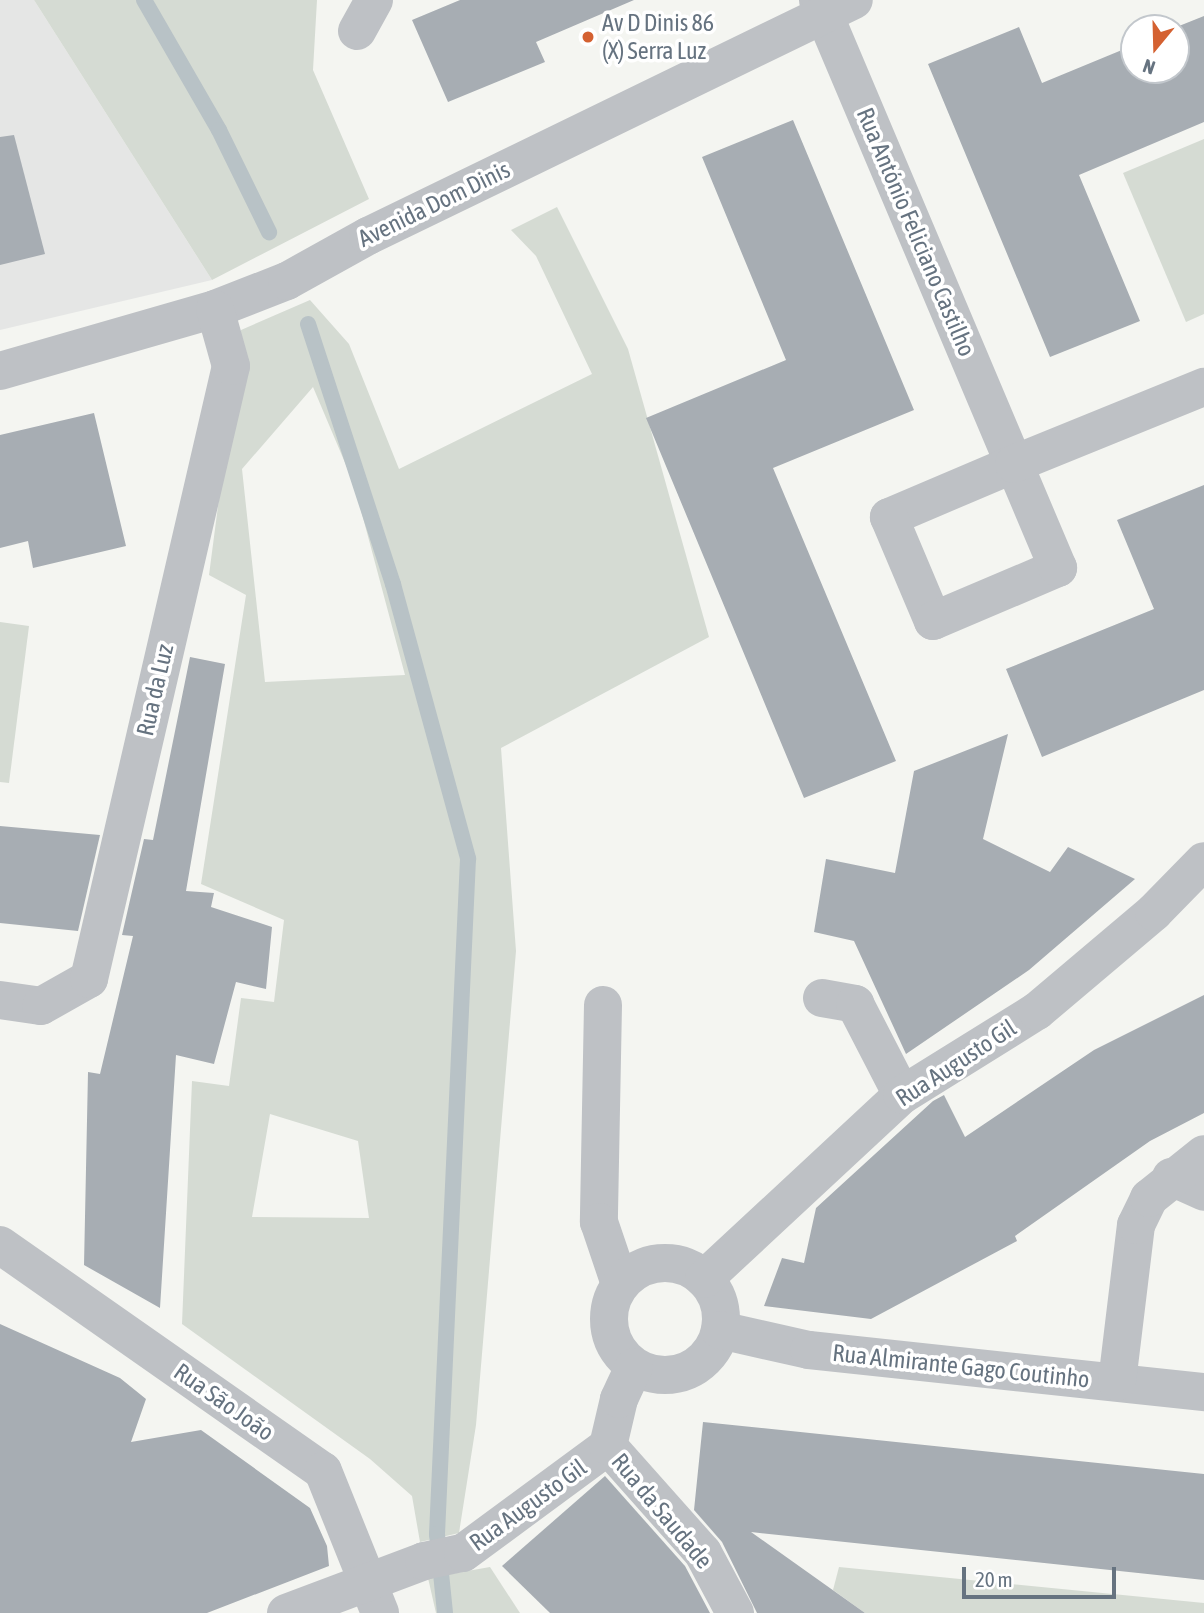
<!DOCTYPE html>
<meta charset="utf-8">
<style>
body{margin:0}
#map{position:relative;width:1204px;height:1613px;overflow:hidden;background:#f4f5f1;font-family:"Asap Condensed",sans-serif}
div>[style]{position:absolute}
.built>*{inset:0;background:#e5e6e5}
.green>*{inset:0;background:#d5dbd3}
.stream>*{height:16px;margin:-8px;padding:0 8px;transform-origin:8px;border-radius:8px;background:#b8c2c6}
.building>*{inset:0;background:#a7adb3}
.minor>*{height:38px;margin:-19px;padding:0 19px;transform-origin:19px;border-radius:19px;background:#bec1c5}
.minor>.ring{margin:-19px;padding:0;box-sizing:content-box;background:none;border:38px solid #bec1c5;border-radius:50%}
.dots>*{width:19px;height:19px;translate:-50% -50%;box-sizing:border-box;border:4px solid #fff;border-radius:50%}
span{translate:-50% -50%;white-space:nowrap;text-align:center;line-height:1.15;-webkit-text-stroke:7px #fff;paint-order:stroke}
.poi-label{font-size:24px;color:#667380}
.left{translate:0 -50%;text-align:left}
.street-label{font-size:24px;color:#667380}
.north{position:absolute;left:1120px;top:14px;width:70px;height:70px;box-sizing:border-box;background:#fff;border:2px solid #c2c7cc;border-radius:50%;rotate:199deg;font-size:19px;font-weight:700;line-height:28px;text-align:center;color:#667380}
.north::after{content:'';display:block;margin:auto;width:24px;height:32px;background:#d46131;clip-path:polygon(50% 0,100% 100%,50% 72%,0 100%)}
.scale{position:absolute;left:962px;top:1567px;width:154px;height:32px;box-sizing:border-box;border:4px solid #667380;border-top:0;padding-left:9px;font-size:21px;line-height:24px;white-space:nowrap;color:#667380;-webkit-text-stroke:5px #fff;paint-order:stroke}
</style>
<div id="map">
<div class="built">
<div style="clip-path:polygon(0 0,34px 0,212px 280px,0 330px)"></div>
</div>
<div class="green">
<div style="clip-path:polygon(34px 0,317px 0,313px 70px,369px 199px,212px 280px)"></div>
<div style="clip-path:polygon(1204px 139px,1204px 314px,1186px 322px,1123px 173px)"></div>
<div style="clip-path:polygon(evenodd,557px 207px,628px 349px,709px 637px,501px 748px,516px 951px,476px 1425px,459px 1533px,420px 1542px,412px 1496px,370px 1459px,182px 1324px,192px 1081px,229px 1086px,241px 998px,274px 1002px,284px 920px,201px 884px,246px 595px,209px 575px,241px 330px,310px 300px,349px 344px,399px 469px,592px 374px,536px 256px,511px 230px,557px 207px,313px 387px,354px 484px,405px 675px,265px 682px,242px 469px,313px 387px,557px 207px,270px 1114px,358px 1141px,369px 1218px,252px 1217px,270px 1114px)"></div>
<div style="clip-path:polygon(0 622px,29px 626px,9px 783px,0 782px)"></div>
<div style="clip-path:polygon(490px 1567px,520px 1613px,436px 1613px,428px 1578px)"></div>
<div style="clip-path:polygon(839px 1567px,1204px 1603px,1204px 1613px,865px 1613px,833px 1590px)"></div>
</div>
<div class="stream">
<div style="left:144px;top:0;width:150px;rotate:60deg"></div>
<div style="left:219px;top:130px;width:114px;rotate:63.9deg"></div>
<div style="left:308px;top:324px;width:274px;rotate:71.9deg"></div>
<div style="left:393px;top:584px;width:285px;rotate:74.7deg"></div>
<div style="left:468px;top:859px;width:676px;rotate:92.63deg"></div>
<div style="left:437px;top:1534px;width:79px;rotate:84.2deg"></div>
</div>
<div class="building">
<div style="clip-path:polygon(460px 0,634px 0,536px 42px,545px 62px,448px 102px,412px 20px)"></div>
<div style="clip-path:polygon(1204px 16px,1204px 122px,1079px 175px,1140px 321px,1050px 357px,928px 64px,1019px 27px,1042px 83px,1134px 45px,1134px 70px,1176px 70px,1174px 28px)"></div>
<div style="clip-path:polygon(793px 120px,914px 410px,773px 468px,896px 761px,804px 798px,646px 418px,786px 360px,702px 157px)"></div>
<div style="clip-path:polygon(14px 135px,45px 254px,0 265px,0 137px)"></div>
<div style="clip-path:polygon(94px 413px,126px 546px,33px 568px,28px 541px,0 548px,0 435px)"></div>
<div style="clip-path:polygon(1204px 485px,1204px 690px,1042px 757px,1006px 669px,1154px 609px,1117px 520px)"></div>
<div style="clip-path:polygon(190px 657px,225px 664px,186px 891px,214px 893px,211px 907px,272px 927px,266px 989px,236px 982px,214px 1064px,176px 1055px,160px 1308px,84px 1265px,88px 1072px,100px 1074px,133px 936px,122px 935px,144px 839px,153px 840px)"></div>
<div style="clip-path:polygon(1008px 734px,983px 839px,1050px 872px,1068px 847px,1135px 879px,1029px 970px,906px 1054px,854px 941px,814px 932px,826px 859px,895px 873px,914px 771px)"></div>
<div style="clip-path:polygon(0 826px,100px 835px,78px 931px,0 923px)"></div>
<div style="clip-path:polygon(1204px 995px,1204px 1113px,1150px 1141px,1015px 1236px,1017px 1241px,871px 1319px,764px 1306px,782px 1258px,804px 1263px,816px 1208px,933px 1101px,944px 1095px,965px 1137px,1094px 1050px)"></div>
<div style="clip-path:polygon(0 1324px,120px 1378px,146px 1399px,131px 1442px,201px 1430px,310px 1508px,327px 1546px,329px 1566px,207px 1613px,0 1613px)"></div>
<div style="clip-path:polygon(703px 1422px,1204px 1474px,1204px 1580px,751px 1532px,865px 1613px,757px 1613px,722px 1542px,694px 1510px)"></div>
<div style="clip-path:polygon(605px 1476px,685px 1566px,710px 1613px,550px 1613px,502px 1566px)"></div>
</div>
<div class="minor">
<div style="left:818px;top:0;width:504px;rotate:67.1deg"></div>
<div style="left:1014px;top:464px;width:136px;rotate:157deg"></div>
<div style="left:889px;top:517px;width:113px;rotate:67.1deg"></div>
<div style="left:933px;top:621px;width:136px;rotate:-23deg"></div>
<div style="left:1058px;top:568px;width:113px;rotate:-112.9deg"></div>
<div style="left:1014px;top:464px;width:205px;rotate:-22.1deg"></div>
<div style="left:357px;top:31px;width:35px;rotate:-61deg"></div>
<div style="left:0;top:371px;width:224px;rotate:-16.1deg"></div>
<div style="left:215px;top:309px;width:77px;rotate:-21.3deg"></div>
<div style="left:287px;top:281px;width:93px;rotate:-29.1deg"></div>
<div style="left:368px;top:236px;width:540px;rotate:-25.9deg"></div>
<div style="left:822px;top:998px;width:34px;rotate:10deg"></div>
<div style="left:855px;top:1004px;width:102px;rotate:62.7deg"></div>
<div style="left:0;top:1000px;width:41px;rotate:8.3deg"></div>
<div style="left:41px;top:1006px;width:55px;rotate:-29.4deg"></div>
<div style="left:89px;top:979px;width:629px;rotate:-76.96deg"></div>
<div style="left:231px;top:366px;width:59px;rotate:-105.7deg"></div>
<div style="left:603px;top:1005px;width:217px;rotate:91.1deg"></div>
<div style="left:599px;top:1222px;width:65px;rotate:71.3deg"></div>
<div style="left:1171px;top:1177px;width:36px;rotate:24deg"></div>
<div style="left:0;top:1245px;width:394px;rotate:35deg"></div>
<div style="left:323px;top:1471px;width:153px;rotate:68.1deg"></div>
<div class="ring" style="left:609px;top:1263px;width:74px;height:74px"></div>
<div style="left:704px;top:1279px;width:270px;rotate:-42.9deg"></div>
<div style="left:902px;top:1095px;width:159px;rotate:-31.9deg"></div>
<div style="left:1037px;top:1011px;width:153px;rotate:-40.2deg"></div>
<div style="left:1154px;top:912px;width:71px;rotate:-45.6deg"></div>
<div style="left:720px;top:1330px;width:91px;rotate:12.7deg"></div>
<div style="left:809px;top:1350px;width:397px;rotate:6.1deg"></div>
<div style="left:1117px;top:1382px;width:158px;rotate:-83.1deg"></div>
<div style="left:1136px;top:1225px;width:30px;rotate:-64deg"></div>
<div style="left:1149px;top:1198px;width:70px;rotate:-38.7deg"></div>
<div style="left:608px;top:1446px;width:143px;rotate:48.4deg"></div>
<div style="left:703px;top:1553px;width:68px;rotate:61.9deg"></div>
<div style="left:286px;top:1613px;width:147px;rotate:-20.6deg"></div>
<div style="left:424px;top:1561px;width:40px;rotate:-12deg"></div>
<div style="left:463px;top:1553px;width:180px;rotate:-36.4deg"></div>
<div style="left:608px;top:1446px;width:48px;rotate:-76.8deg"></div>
<div style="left:619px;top:1399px;width:35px;rotate:-65deg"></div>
</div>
<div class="dots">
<div style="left:588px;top:37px;background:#d46131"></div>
</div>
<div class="poi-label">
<span class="left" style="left:602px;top:37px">Av D Dinis 86<br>(X) Serra Luz</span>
</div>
<div class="street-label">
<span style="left:434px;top:204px;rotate:-26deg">Avenida Dom Dinis</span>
<span style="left:916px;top:232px;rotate:67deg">Rua António Feliciano Castilho</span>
<span style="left:155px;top:690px;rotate:-77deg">Rua da Luz</span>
<span style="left:956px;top:1063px;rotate:-33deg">Rua Augusto Gil</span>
<span style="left:961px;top:1366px;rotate:6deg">Rua Almirante Gago Coutinho</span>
<span style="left:224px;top:1402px;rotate:35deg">Rua São João</span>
<span style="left:528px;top:1505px;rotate:-36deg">Rua Augusto Gil</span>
<span style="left:662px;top:1511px;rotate:50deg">Rua da Saudade</span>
</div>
<div class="north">N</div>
<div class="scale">20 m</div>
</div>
